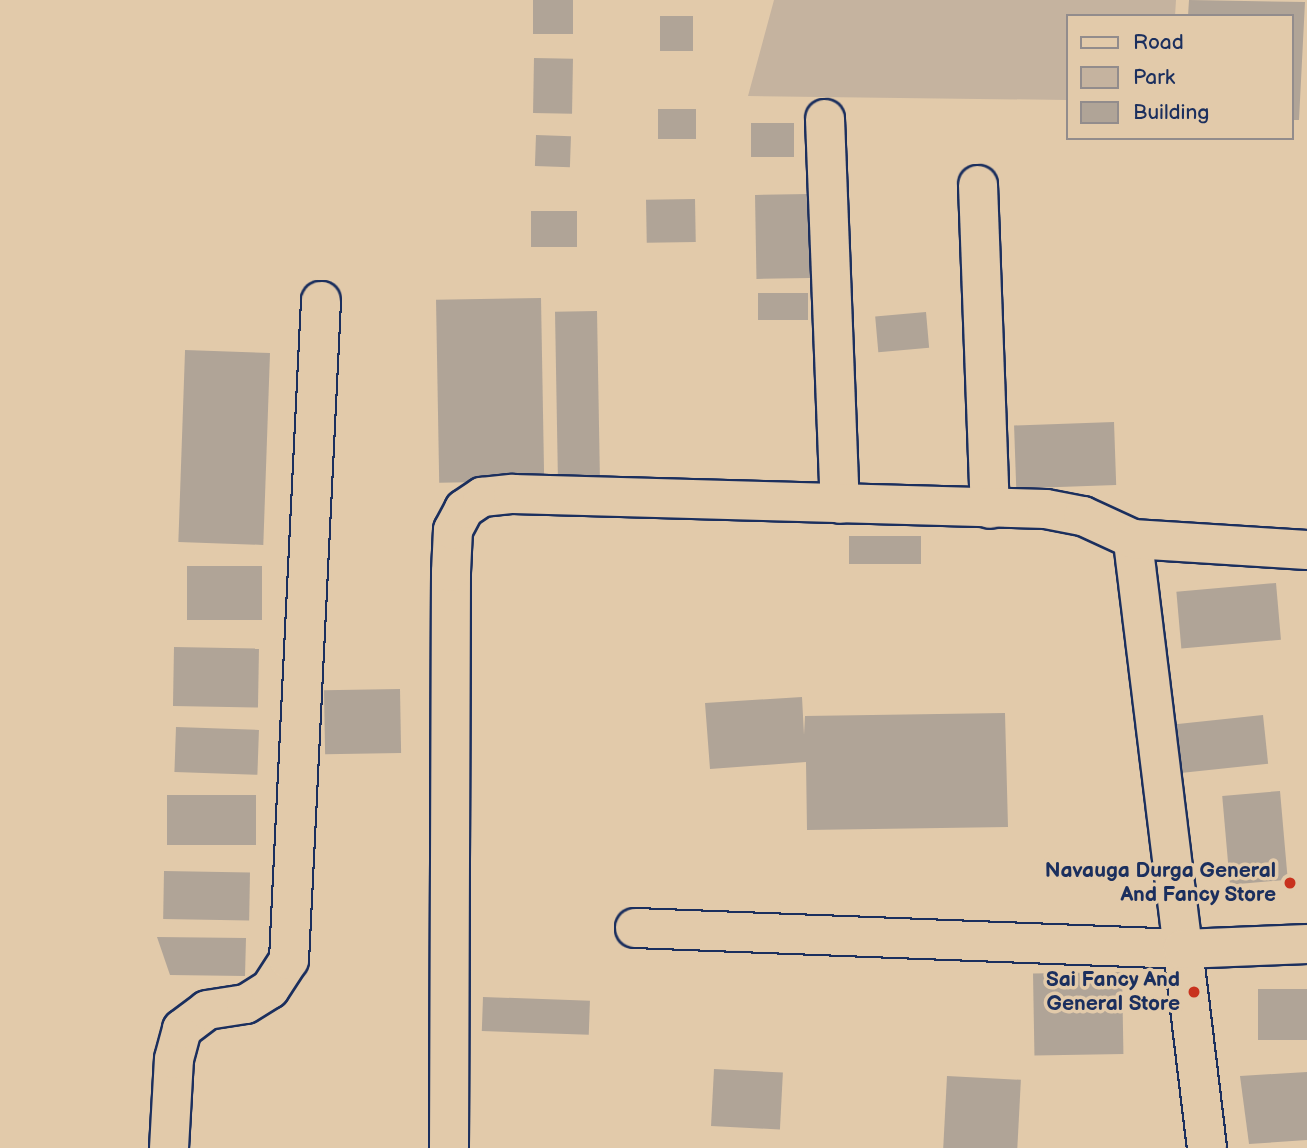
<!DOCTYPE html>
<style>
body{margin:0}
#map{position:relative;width:1307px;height:1148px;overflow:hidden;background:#e2caaa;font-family:"Balsamiq Sans",sans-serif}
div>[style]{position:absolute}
.green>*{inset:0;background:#c5b39f}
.building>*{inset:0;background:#b0a497;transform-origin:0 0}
.roads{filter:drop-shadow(2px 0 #1b2f5e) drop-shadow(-2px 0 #1b2f5e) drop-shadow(0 2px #1b2f5e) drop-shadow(0 -2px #1b2f5e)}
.minor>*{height:38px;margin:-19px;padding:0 19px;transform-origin:19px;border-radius:19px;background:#e2caaa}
.dots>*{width:19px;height:19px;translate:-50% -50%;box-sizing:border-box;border:4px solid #e2caaa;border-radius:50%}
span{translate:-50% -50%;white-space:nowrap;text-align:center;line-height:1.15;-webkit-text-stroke:7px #e2caaa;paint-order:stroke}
.poi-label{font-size:21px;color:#1b2f5e;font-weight:700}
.right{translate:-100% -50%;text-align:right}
.legend{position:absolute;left:1066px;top:14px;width:228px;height:126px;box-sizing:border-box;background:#e2caaa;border:2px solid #928c8c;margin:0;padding:9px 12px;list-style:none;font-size:21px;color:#1b2f5e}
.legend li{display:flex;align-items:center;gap:14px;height:35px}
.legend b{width:35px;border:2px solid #928c8c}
</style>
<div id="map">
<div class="green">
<div style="clip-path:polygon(774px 0,1176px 0,1175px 16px,1067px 16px,1067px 100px,748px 96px)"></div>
</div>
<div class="building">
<div style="left:533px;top:0;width:40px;height:34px"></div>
<div style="clip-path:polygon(1189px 0,1305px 2px,1299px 120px,1291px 120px,1291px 16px,1188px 16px)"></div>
<div style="left:660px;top:16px;width:33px;height:35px"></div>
<div style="left:534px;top:58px;width:39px;height:55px;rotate:1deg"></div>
<div style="left:658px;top:109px;width:38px;height:30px"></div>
<div style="left:751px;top:123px;width:43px;height:34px"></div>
<div style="left:536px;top:135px;width:35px;height:31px;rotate:2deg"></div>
<div style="left:809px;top:194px;width:84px;height:54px;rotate:89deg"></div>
<div style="left:695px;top:199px;width:43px;height:49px;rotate:89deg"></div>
<div style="left:531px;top:211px;width:46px;height:36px"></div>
<div style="left:758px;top:293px;width:50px;height:27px"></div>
<div style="left:541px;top:298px;width:183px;height:105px;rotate:89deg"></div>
<div style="left:597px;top:311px;width:170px;height:42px;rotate:89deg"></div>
<div style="left:926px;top:312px;width:36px;height:51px;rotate:85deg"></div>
<div style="left:270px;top:353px;width:192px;height:85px;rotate:92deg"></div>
<div style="left:1114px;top:422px;width:63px;height:100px;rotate:88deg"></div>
<div style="left:921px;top:536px;width:28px;height:72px;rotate:90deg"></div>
<div style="left:187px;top:566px;width:75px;height:54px"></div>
<div style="left:1276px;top:583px;width:57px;height:100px;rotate:85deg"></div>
<div style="left:174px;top:647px;width:85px;height:59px;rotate:1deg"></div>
<div style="left:400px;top:689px;width:64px;height:76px;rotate:89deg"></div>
<div style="clip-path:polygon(802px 697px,804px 735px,805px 716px,1005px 713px,1008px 827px,807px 830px,806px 762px,710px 769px,705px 703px)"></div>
<div style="left:1263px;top:715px;width:49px;height:88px;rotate:84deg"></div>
<div style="left:176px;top:727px;width:83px;height:45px;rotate:2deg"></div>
<div style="left:1280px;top:791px;width:89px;height:58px;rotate:85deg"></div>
<div style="left:167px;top:795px;width:89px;height:50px"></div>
<div style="left:164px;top:871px;width:86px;height:48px;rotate:1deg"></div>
<div style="clip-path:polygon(157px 937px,246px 938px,245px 976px,170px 975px)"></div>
<div style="left:1122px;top:972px;width:82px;height:89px;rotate:89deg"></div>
<div style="left:1307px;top:989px;width:51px;height:49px;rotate:90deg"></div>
<div style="left:483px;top:997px;width:107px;height:34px;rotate:2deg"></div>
<div style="left:714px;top:1069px;width:69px;height:57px;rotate:3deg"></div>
<div style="clip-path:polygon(1307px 1072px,1307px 1140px,1249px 1144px,1240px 1076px)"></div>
<div style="left:947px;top:1076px;width:74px;height:72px;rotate:3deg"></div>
</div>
<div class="roads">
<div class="minor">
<div style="left:825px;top:119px;width:385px;rotate:87.8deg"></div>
<div style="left:978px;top:185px;width:324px;rotate:87.9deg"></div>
<div style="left:635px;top:928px;width:548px;rotate:2.19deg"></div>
<div style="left:1183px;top:949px;width:413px;rotate:-97deg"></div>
<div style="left:169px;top:1148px;width:89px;rotate:-86.8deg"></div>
<div style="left:174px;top:1059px;width:31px;rotate:-75deg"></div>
<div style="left:182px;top:1029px;width:31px;rotate:-37deg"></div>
<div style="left:207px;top:1010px;width:39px;rotate:-9deg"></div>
<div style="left:246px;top:1004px;width:28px;rotate:-32deg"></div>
<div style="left:270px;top:989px;width:35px;rotate:-57deg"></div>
<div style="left:289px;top:960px;width:660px;rotate:-87.22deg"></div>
<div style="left:449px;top:1148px;width:576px;rotate:-89.8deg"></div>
<div style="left:451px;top:572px;width:42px;rotate:-87.3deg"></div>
<div style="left:453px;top:530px;width:24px;rotate:-62deg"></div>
<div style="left:464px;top:509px;width:22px;rotate:-34deg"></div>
<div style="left:482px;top:497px;width:31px;rotate:-6deg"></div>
<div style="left:513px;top:494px;width:533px;rotate:1.61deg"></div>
<div style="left:1046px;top:509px;width:38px;rotate:11deg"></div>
<div style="left:1083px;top:516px;width:55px;rotate:24.7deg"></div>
<div style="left:1133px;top:539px;width:174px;rotate:3.6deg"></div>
<div style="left:1207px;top:1148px;width:200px;rotate:-96.9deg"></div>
<div style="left:1183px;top:949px;width:124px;rotate:-2.3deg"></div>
</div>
</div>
<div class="dots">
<div style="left:1290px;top:883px;background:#c8321e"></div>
<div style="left:1194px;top:992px;background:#c8321e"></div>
</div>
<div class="poi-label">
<span class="right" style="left:1276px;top:883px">Navauga Durga General<br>And Fancy Store</span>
<span class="right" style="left:1180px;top:992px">Sai Fancy And<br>General Store</span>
</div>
<ul class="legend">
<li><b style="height:9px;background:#e2caaa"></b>Road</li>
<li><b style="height:19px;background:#c5b39f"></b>Park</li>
<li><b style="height:19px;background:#b0a497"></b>Building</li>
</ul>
</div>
